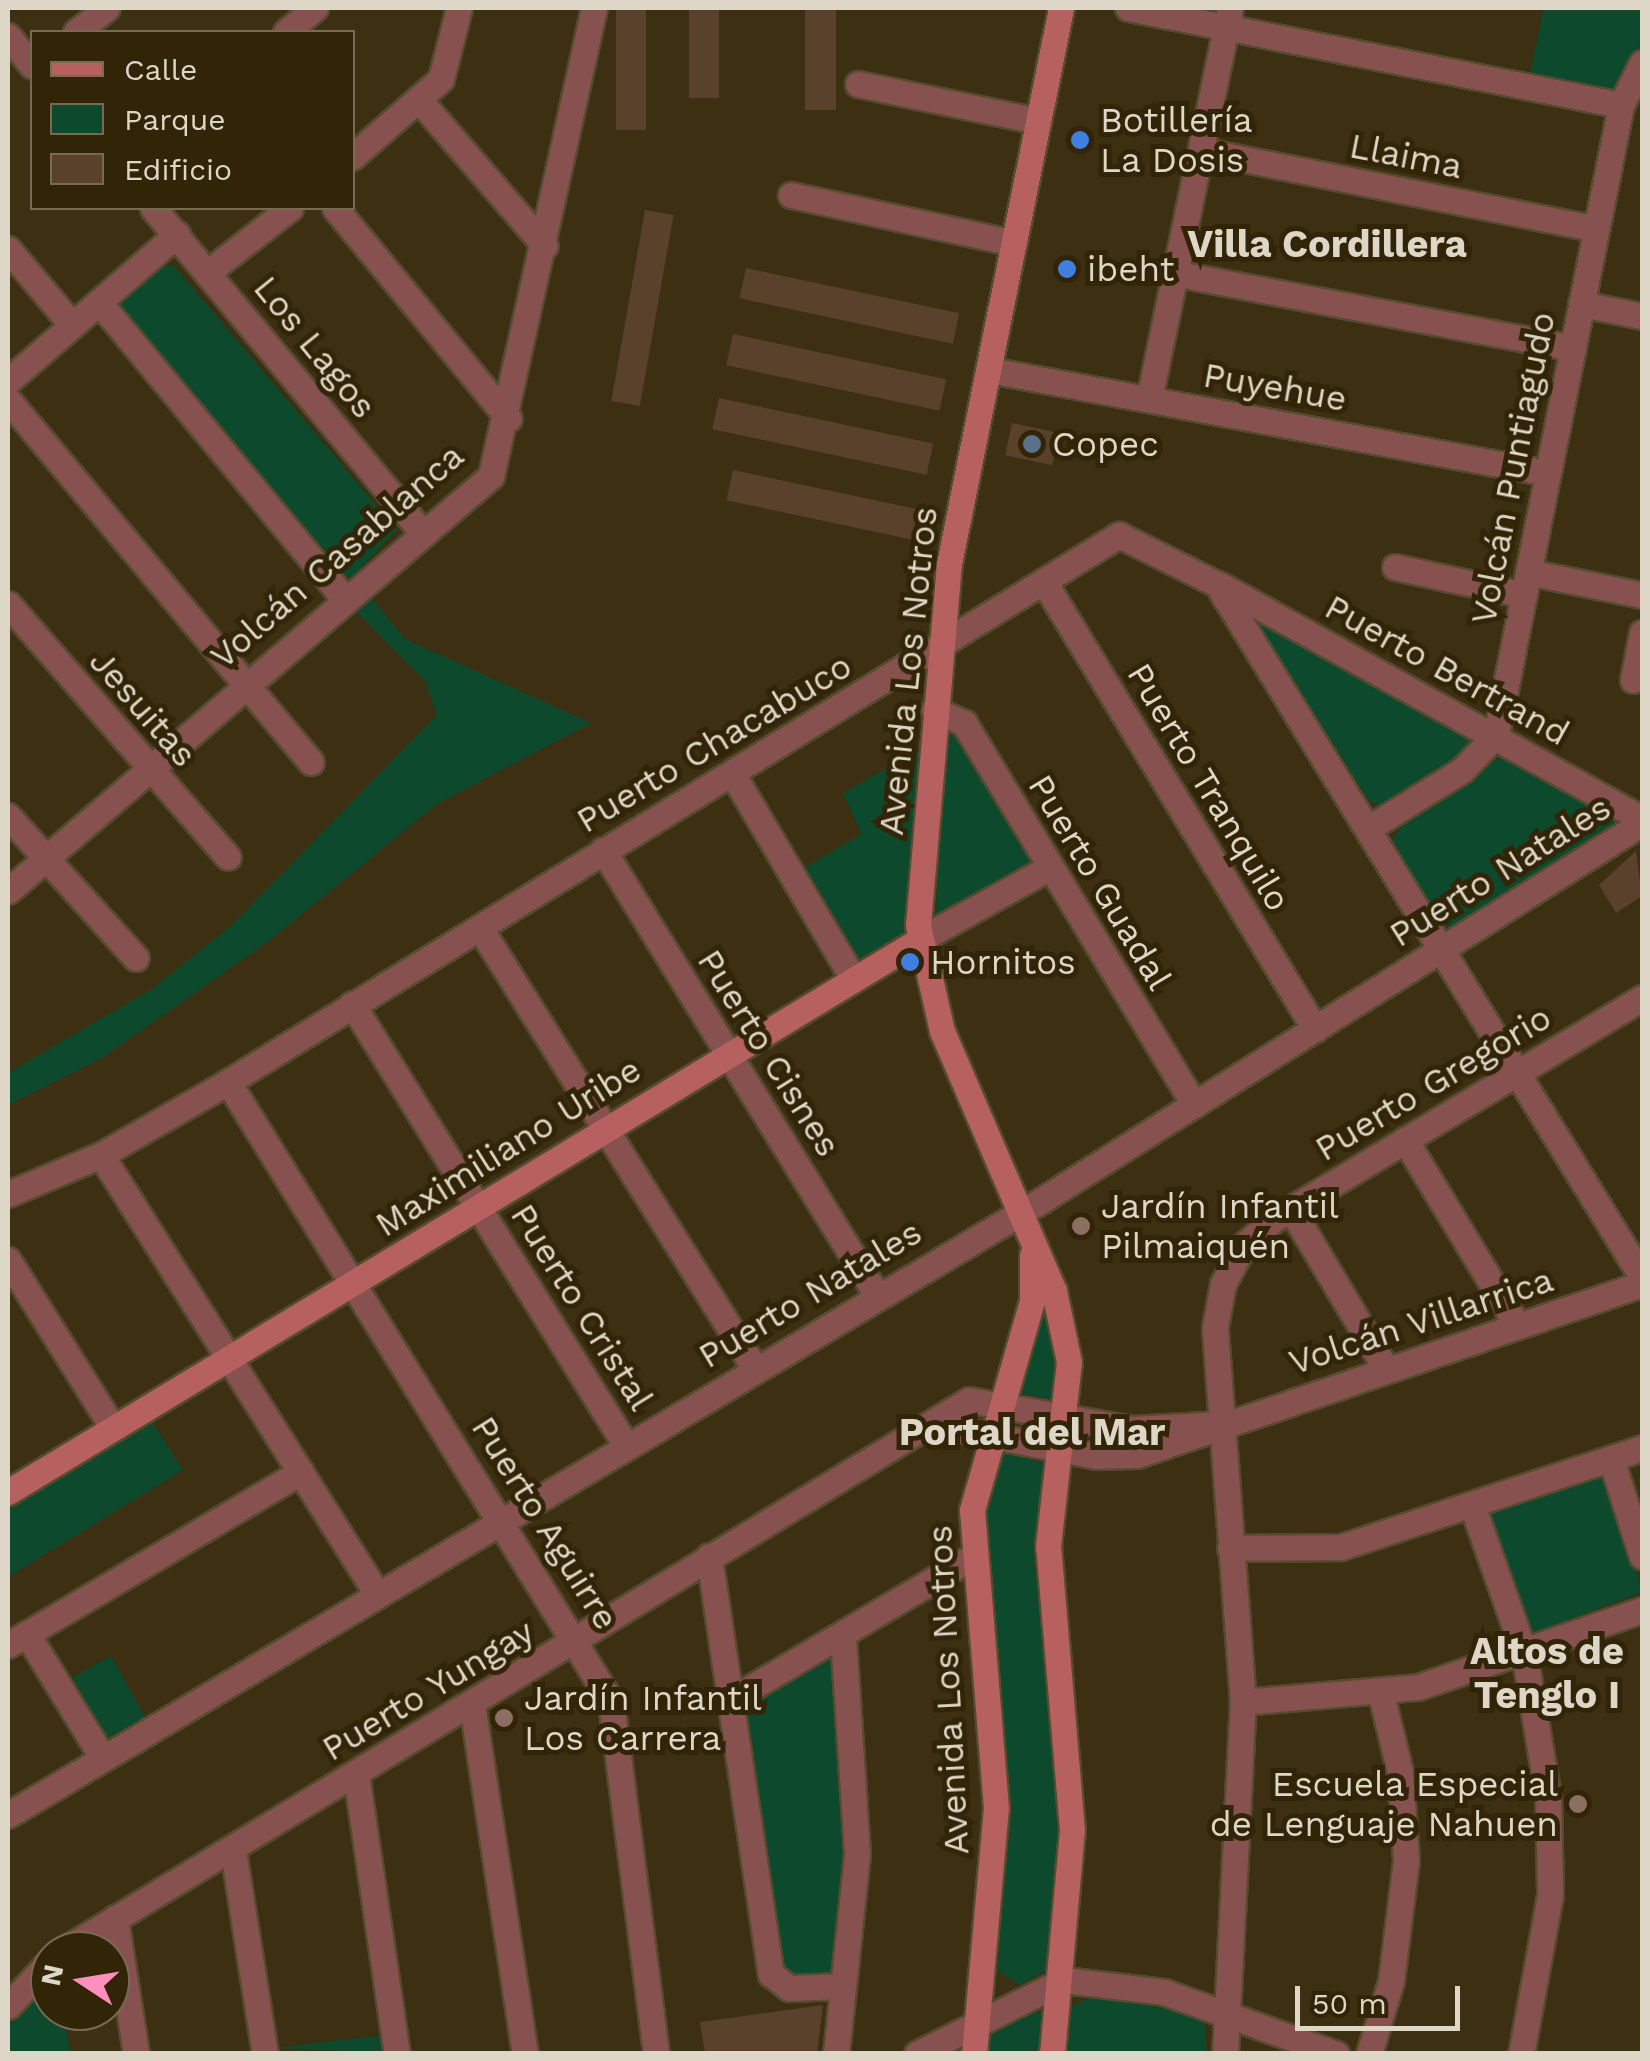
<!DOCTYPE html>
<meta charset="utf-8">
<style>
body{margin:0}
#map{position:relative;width:1650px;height:2061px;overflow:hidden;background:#3c2f12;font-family:"Work Sans",sans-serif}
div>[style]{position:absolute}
.green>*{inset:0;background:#0d492c;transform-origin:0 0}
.building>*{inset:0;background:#5a412c;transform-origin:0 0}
.roads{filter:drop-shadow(2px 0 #564a2f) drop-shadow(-2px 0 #564a2f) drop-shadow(0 2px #564a2f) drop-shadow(0 -2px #564a2f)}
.street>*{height:25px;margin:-12.5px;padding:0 12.5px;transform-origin:12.5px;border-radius:12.5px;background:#875150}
.secondary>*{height:25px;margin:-12.5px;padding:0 12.5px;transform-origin:12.5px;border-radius:12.5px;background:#b66160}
.dots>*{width:28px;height:28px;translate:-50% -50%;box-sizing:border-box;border:5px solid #322507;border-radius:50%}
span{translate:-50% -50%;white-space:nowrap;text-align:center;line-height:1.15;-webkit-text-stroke:10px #322507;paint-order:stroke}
.poi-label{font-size:35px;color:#ded6c6}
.left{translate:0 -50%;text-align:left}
.right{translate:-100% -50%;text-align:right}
.street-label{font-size:35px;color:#ded6c6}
.neighbourhood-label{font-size:38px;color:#ded6c6;font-weight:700}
.frame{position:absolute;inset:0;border:10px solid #ded6c6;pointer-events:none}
.legend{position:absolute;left:30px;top:30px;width:325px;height:180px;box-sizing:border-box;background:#322507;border:2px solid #776c53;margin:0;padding:12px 18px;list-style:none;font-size:30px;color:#ded6c6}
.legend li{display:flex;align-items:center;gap:20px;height:50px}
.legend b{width:50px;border:2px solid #776c53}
.north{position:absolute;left:30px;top:1931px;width:100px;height:100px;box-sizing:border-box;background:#322507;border:2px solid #776c53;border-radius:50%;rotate:282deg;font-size:28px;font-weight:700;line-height:40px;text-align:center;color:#ded6c6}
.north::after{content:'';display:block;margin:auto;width:35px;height:45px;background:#fe8ebe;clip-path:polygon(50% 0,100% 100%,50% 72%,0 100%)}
.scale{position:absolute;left:1295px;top:1986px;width:165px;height:45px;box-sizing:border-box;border:5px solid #ded6c6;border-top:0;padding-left:12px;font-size:30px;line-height:35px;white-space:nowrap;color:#ded6c6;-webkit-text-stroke:8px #322507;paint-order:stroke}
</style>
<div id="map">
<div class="green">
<div style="clip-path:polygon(1544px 8px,1642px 8px,1642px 42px,1614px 92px,1529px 76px)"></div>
<div style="clip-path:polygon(154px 264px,174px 266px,397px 530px,353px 576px,341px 577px,120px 315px,124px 292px)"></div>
<div style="clip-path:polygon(369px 595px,405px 639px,591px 723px,437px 804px,269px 941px,102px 1058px,8px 1105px,8px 1073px,152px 989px,231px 926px,437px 715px,425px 681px,352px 607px)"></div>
<div style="clip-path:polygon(1253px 615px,1477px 740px,1470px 753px,1382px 806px,1369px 801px)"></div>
<div style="clip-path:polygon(953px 726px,1035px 861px,936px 917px,942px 729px)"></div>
<div style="clip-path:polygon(919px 750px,908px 933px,865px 960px,848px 951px,805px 868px,861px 834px,843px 793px)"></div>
<div style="clip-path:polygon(1505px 754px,1618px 818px,1617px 827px,1465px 927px,1441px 925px,1392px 839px,1412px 813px)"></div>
<div style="clip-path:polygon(1040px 1282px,1061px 1363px,1054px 1400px,1014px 1392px)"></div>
<div style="clip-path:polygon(149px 1418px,183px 1470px,8px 1577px,8px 1503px)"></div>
<div style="clip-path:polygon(996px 1448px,1046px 1465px,1034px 1564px,1054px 1702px,1058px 1880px,1053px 1966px,1020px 1985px,998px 1971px,1006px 1753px,978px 1560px)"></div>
<div style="clip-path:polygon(1598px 1473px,1610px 1479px,1642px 1592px,1529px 1635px,1486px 1522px,1492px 1510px)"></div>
<div style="clip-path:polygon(830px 1652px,846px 1853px,838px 1964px,826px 1977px,781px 1977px,740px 1717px,746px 1703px)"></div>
<div style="left:111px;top:1656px;width:70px;height:44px;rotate:61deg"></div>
<div style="clip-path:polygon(50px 1980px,50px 2011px,63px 2011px,70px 2053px,8px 2053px,8px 2026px)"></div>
<div style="clip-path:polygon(1111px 1987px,1204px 2018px,1207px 2053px,1063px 2054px,1069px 2008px)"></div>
<div style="clip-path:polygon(1030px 2007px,1046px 2016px,1042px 2053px,985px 2054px,993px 2029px)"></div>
<div style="clip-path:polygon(385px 2035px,387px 2053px,273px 2048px)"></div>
</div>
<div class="building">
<div style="left:616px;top:8px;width:30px;height:122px"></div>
<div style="left:689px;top:8px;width:30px;height:90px"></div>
<div style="left:805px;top:8px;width:31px;height:102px"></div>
<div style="left:645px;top:210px;width:29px;height:194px;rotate:10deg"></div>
<div style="left:746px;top:268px;width:218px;height:31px;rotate:12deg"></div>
<div style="left:733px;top:334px;width:218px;height:32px;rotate:12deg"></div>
<div style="left:719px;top:398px;width:219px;height:32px;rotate:12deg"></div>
<div style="left:1012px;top:423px;width:48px;height:33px;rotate:12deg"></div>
<div style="left:733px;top:470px;width:189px;height:31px;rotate:12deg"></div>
<div style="clip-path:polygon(1636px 851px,1642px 896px,1616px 913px,1599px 885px)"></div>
<div style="clip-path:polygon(823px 2005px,817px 2054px,705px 2054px,700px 2022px)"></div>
</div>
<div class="roads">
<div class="street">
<div style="left:1128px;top:8px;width:502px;rotate:11.13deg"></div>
<div style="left:76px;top:32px;width:39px;rotate:-38deg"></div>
<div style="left:286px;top:32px;width:38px;rotate:-40deg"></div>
<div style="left:8px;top:36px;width:38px;rotate:51deg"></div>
<div style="left:858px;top:84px;width:184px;rotate:11.6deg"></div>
<div style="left:420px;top:101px;width:191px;rotate:49.2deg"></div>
<div style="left:1203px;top:151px;width:401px;rotate:11.2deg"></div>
<div style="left:352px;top:157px;width:118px;rotate:-41.2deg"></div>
<div style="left:441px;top:79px;width:73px;rotate:-75.8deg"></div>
<div style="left:791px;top:195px;width:228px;rotate:12.1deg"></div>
<div style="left:153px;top:208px;width:421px;rotate:50.3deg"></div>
<div style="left:335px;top:208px;width:273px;rotate:50.5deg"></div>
<div style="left:8px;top:249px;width:99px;rotate:49.9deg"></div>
<div style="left:208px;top:272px;width:104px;rotate:-38deg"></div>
<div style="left:1178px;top:274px;width:402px;rotate:10.6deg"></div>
<div style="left:99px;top:302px;width:383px;rotate:50.4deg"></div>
<div style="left:1581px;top:304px;width:62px;rotate:11.1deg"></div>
<div style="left:989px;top:370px;width:568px;rotate:10.44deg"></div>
<div style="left:8px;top:381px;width:224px;rotate:-41deg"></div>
<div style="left:1149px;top:399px;width:399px;rotate:-78.3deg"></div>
<div style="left:8px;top:400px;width:472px;rotate:50.1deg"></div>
<div style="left:1395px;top:567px;width:132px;rotate:12.2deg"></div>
<div style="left:1528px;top:572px;width:116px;rotate:11.4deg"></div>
<div style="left:1044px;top:582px;width:523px;rotate:58.77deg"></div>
<div style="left:1222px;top:586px;width:480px;rotate:29deg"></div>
<div style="left:8px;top:604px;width:335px;rotate:49deg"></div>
<div style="left:1633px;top:680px;width:48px;rotate:-79.2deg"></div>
<div style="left:934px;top:710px;width:33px;rotate:23deg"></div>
<div style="left:964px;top:723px;width:446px;rotate:58.9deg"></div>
<div style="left:732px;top:773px;width:237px;rotate:59.5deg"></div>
<div style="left:8px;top:816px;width:191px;rotate:48deg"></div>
<div style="left:1369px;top:828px;width:110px;rotate:-31.9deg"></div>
<div style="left:1462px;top:770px;width:49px;rotate:-45.8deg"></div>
<div style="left:1496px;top:735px;width:642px;rotate:-78.78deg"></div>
<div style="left:1621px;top:105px;width:47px;rotate:-63.4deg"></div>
<div style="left:603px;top:850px;width:521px;rotate:58.41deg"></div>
<div style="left:8px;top:891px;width:637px;rotate:-40.67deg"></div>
<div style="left:491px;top:476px;width:479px;rotate:-77.6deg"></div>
<div style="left:480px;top:928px;width:517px;rotate:58.03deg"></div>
<div style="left:919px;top:940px;width:150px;rotate:-29.1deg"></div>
<div style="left:352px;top:1004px;width:518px;rotate:58.18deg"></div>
<div style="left:228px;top:1082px;width:729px;rotate:58.29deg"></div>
<div style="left:611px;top:1702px;width:355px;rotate:82.7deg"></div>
<div style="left:1405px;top:1140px;width:216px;rotate:58.8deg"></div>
<div style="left:101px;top:1155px;width:513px;rotate:57.83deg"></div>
<div style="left:8px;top:1194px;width:101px;rotate:-22.8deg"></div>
<div style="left:101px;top:1155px;width:146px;rotate:-29.9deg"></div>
<div style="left:228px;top:1082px;width:1046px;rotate:-31.55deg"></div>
<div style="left:1119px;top:535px;width:110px;rotate:26.6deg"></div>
<div style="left:1217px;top:584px;width:813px;rotate:58.48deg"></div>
<div style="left:1291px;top:1209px;width:186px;rotate:59.3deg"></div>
<div style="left:8px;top:1260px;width:198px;rotate:58deg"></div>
<div style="left:931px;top:1424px;width:168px;rotate:11deg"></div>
<div style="left:1096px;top:1456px;width:41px;rotate:-1.4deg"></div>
<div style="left:1137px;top:1455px;width:533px;rotate:-18.71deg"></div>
<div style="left:1611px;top:1459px;width:102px;rotate:72.3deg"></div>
<div style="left:1473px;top:1508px;width:153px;rotate:70.5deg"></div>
<div style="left:1524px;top:1652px;width:147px;rotate:80.6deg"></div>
<div style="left:1548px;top:1797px;width:98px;rotate:88.8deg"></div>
<div style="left:1550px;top:1895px;width:162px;rotate:100.3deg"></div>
<div style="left:1230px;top:1548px;width:111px;rotate:-0.5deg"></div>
<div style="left:1341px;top:1547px;width:317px;rotate:-18.2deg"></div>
<div style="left:709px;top:1556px;width:423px;rotate:81.6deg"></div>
<div style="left:771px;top:1974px;width:23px;rotate:38deg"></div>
<div style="left:789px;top:1988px;width:54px;rotate:-2.1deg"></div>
<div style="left:27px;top:1634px;width:144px;rotate:58.6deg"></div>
<div style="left:8px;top:1645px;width:340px;rotate:-30.6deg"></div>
<div style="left:732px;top:1699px;width:277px;rotate:-30.6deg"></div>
<div style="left:1243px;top:1702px;width:176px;rotate:-4.9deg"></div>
<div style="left:1418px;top:1687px;width:237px;rotate:-19deg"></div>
<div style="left:472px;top:1704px;width:354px;rotate:81.4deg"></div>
<div style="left:356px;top:1774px;width:283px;rotate:81.7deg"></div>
<div style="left:8px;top:1815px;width:1203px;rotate:-30.74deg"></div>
<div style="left:1042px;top:1200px;width:709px;rotate:-32.14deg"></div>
<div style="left:233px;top:1850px;width:206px;rotate:81.1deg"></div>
<div style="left:115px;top:1918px;width:138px;rotate:81.2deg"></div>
<div style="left:62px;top:1951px;width:1061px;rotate:-31.28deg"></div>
<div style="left:969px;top:1400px;width:166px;rotate:10.1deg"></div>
<div style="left:1132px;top:1429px;width:89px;rotate:-3.2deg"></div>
<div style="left:8px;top:2006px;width:62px;rotate:-47deg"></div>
<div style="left:836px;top:2054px;width:202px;rotate:-84deg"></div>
<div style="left:857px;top:1853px;width:218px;rotate:-93.7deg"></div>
<div style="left:917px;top:2054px;width:165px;rotate:-26.7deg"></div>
<div style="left:1064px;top:1980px;width:101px;rotate:6.8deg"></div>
<div style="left:1164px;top:1992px;width:183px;rotate:19.8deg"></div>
<div style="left:1225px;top:2054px;width:352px;rotate:-87.1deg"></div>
<div style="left:1243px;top:1702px;width:376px;rotate:-94.3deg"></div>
<div style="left:1215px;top:1327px;width:44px;rotate:-79.5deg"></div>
<div style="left:1223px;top:1284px;width:43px;rotate:-62.2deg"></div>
<div style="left:1243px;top:1246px;width:41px;rotate:-41.1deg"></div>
<div style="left:1274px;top:1219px;width:429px;rotate:-31deg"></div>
<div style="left:1369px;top:2054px;width:76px;rotate:-73.2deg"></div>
<div style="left:1391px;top:1981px;width:122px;rotate:-82.9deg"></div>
<div style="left:1406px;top:1860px;width:88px;rotate:-93.9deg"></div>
<div style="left:1400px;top:1772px;width:80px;rotate:-103.7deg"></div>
</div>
<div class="secondary">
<div style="left:8px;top:1492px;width:1065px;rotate:-31.21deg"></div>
<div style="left:974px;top:2054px;width:247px;rotate:-84.9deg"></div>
<div style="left:996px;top:1808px;width:299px;rotate:-94.6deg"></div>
<div style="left:972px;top:1510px;width:217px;rotate:-74deg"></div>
<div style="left:1032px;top:1301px;width:46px;rotate:-90deg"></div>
<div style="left:1052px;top:2054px;width:225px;rotate:-84.9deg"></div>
<div style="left:1072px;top:1830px;width:285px;rotate:-94.8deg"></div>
<div style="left:1048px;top:1546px;width:185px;rotate:-83.5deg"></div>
<div style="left:1069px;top:1362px;width:73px;rotate:-101.9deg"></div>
<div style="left:1054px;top:1291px;width:283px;rotate:-113.3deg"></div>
<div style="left:942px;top:1031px;width:109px;rotate:-102.8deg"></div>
<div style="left:918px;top:925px;width:362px;rotate:-85.1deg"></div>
<div style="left:949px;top:564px;width:567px;rotate:-78.61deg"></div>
</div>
</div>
<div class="dots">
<div style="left:1080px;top:140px;background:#3f7fe0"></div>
<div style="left:1067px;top:269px;background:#3f7fe0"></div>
<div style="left:1032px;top:444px;background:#5c6f8a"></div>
<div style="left:910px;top:962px;background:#3f7fe0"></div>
<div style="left:1081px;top:1226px;background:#8d6e63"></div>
<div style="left:504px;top:1718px;background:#8d6e63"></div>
<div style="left:1578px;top:1804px;background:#8d6e63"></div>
</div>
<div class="poi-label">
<span class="left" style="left:1100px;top:140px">Botillería<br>La Dosis</span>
<span class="left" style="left:1087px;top:269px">ibeht</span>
<span class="left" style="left:1052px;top:444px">Copec</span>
<span class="left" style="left:930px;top:962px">Hornitos</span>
<span class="left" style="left:1101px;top:1226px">Jardín Infantil<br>Pilmaiquén</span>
<span class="left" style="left:524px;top:1718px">Jardín Infantil<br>Los Carrera</span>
<span class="right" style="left:1558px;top:1804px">Escuela Especial<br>de Lenguaje Nahuen</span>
</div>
<div class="street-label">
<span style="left:1406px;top:156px;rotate:11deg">Llaima</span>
<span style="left:315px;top:347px;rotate:51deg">Los Lagos</span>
<span style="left:1275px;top:387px;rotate:10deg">Puyehue</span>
<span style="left:1513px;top:468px;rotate:-79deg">Volcán Puntiagudo</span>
<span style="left:337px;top:556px;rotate:-41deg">Volcán Casablanca</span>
<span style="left:1447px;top:670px;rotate:29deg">Puerto Bertrand</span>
<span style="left:908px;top:671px;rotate:-84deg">Avenida Los Notros</span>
<span style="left:143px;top:708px;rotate:49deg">Jesuitas</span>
<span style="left:714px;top:743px;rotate:-31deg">Puerto Chacabuco</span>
<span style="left:1209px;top:787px;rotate:59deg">Puerto Tranquilo</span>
<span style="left:1500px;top:871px;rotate:-32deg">Puerto Natales</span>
<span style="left:1100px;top:882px;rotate:59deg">Puerto Guadal</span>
<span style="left:769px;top:1053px;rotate:58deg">Puerto Cisnes</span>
<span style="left:1433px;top:1083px;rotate:-31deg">Puerto Gregorio</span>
<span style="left:508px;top:1147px;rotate:-32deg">Maximiliano Uribe</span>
<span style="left:810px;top:1294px;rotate:-31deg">Puerto Natales</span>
<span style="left:582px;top:1307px;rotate:58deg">Puerto Cristal</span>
<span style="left:1421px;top:1321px;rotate:-18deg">Volcán Villarrica</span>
<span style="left:545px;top:1523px;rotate:58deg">Puerto Aguirre</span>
<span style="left:428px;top:1690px;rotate:-31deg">Puerto Yungay</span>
<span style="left:948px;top:1690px;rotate:-93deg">Avenida Los Notros</span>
</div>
<div class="neighbourhood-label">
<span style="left:1327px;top:245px">Villa Cordillera</span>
<span style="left:1032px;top:1433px">Portal del Mar</span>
<span style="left:1547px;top:1674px">Altos de<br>Tenglo I</span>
</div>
<div class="frame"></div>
<ul class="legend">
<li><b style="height:12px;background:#b66160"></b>Calle</li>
<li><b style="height:28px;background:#0d492c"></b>Parque</li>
<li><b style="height:28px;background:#5a412c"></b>Edificio</li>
</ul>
<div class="north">N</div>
<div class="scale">50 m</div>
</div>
